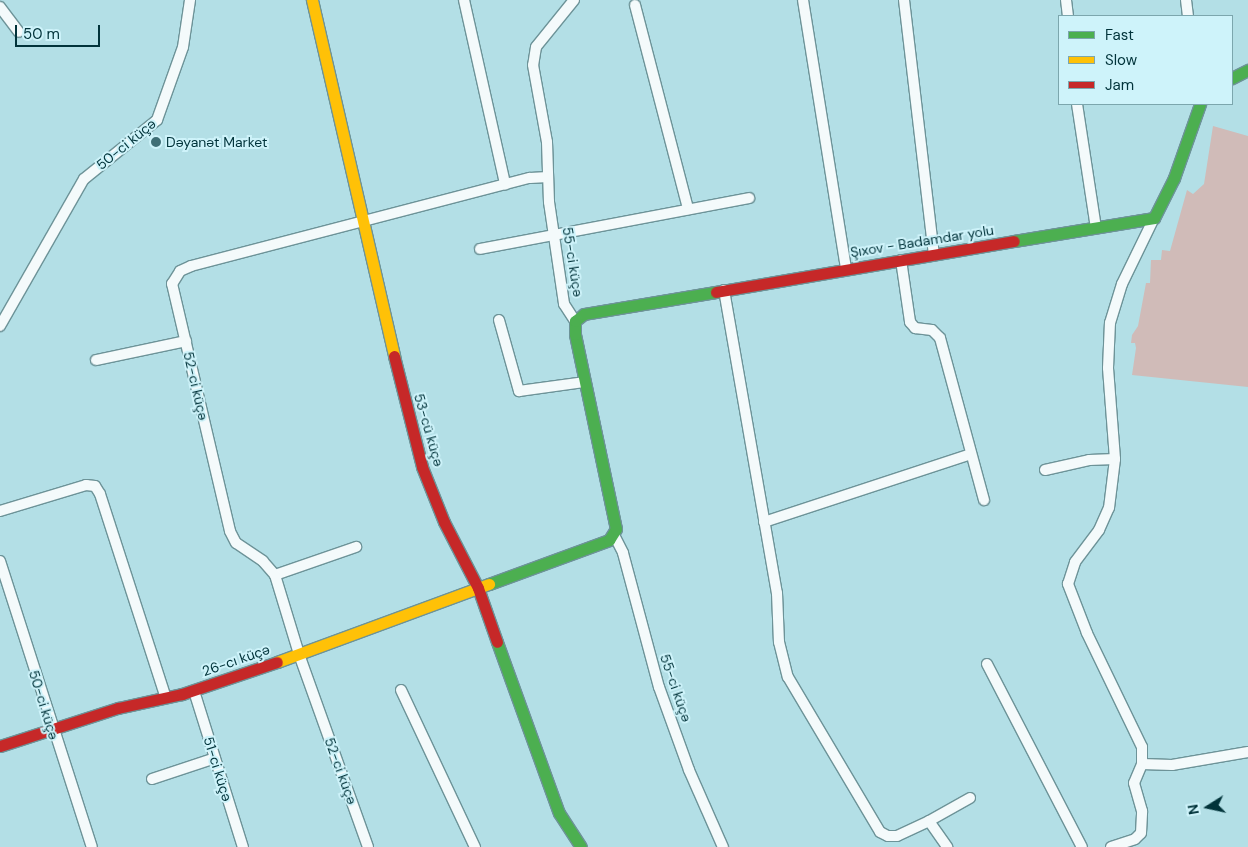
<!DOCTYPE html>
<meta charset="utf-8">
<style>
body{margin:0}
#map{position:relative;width:1248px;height:847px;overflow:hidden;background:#b3dfe6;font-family:"DM Sans",sans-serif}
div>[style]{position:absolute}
.green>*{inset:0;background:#d0bbb8}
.roads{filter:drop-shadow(1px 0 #6d9398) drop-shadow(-1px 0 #6d9398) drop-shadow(0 1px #6d9398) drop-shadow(0 -1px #6d9398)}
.street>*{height:10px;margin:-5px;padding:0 5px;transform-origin:5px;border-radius:5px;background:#f4fafb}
.fast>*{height:11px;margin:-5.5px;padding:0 5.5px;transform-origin:5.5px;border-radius:5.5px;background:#4caf50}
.slow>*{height:11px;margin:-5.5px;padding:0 5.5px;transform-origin:5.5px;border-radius:5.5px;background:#ffc107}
.jam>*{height:11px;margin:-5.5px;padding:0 5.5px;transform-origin:5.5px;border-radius:5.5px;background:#c62828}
.dots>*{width:14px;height:14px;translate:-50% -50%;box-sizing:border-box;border:2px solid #cef3fa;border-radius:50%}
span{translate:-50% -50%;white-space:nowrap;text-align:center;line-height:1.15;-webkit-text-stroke:4px #cef3fa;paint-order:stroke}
.poi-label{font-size:14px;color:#01333a}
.left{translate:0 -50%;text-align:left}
.street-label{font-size:14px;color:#01333a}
.legend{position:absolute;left:1058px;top:15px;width:175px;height:90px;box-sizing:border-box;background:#cef3fa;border:1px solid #7ca6ad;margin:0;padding:6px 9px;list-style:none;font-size:15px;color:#01333a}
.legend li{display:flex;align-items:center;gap:10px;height:25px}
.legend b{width:25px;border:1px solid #7ca6ad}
.north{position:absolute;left:1183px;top:782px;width:50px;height:50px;-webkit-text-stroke:4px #cef3fa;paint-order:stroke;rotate:260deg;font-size:14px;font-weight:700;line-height:20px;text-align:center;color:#01333a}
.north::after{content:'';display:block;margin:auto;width:18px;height:22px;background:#01333a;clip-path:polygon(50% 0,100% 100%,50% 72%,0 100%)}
.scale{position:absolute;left:15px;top:25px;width:85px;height:22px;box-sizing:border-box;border:2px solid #01333a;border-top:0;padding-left:6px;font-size:15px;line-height:18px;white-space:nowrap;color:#01333a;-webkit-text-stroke:4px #cef3fa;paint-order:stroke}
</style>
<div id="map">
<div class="green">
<div style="clip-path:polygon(1213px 126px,1248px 136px,1248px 387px,1132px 375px,1136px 348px,1135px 343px,1131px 343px,1132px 335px,1138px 326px,1146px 283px,1150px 283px,1151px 260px,1161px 260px,1162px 250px,1170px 251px,1187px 190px,1193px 194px,1204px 184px)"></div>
</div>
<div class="roads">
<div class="street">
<div style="left:464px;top:0;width:189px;rotate:77.4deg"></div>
<div style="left:574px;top:0;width:60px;rotate:129deg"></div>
<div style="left:536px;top:47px;width:18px;rotate:99deg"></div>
<div style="left:533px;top:65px;width:78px;rotate:79.7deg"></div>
<div style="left:547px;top:142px;width:60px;rotate:88.1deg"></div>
<div style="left:549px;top:202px;width:103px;rotate:81.6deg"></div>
<div style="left:564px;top:304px;width:20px;rotate:57deg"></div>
<div style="left:803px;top:0;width:271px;rotate:80.9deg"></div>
<div style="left:904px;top:0;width:257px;rotate:83.3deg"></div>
<div style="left:1066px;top:0;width:16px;rotate:83deg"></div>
<div style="left:1186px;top:0;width:16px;rotate:83deg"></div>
<div style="left:635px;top:5px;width:211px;rotate:75.4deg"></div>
<div style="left:0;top:7px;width:31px;rotate:53deg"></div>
<div style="left:1077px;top:104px;width:125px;rotate:81.3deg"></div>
<div style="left:480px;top:249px;width:274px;rotate:-10.7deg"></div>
<div style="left:901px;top:260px;width:63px;rotate:81.7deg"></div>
<div style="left:910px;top:322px;width:8px;rotate:50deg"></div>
<div style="left:915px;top:328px;width:17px;rotate:7deg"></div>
<div style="left:932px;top:330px;width:11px;rotate:45deg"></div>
<div style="left:940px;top:338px;width:168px;rotate:74.8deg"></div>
<div style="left:724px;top:290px;width:308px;rotate:80.1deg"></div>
<div style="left:777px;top:593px;width:49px;rotate:87.7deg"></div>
<div style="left:779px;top:642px;width:36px;rotate:76deg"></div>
<div style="left:788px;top:677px;width:180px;rotate:59.3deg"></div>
<div style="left:880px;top:832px;width:9px;rotate:27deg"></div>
<div style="left:888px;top:836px;width:9px"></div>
<div style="left:897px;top:836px;width:35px;rotate:-25deg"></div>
<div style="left:929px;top:821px;width:32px;rotate:55deg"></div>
<div style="left:499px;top:320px;width:74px;rotate:74.3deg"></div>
<div style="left:519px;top:391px;width:67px;rotate:-7.8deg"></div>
<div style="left:0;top:326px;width:169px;rotate:-60.3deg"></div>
<div style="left:84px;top:179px;width:94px;rotate:-38.9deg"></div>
<div style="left:157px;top:120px;width:77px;rotate:-70.4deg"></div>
<div style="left:183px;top:47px;width:48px;rotate:-81.5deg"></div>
<div style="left:96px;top:360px;width:92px;rotate:-11.9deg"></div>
<div style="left:1045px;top:470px;width:45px;rotate:-12.8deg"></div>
<div style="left:1089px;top:460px;width:26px;rotate:-2deg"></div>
<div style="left:0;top:511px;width:90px;rotate:-16.8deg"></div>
<div style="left:86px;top:485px;width:9px;rotate:6deg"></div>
<div style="left:95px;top:486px;width:9px;rotate:58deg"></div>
<div style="left:100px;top:494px;width:214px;rotate:72.1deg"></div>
<div style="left:764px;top:522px;width:218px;rotate:-18.2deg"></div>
<div style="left:614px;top:535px;width:20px;rotate:63deg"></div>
<div style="left:623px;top:553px;width:139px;rotate:75deg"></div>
<div style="left:659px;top:687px;width:88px;rotate:70.1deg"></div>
<div style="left:689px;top:770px;width:84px;rotate:66.2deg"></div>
<div style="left:0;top:561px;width:300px;rotate:72.2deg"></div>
<div style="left:275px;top:575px;width:86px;rotate:-19.1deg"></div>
<div style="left:987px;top:664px;width:206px;rotate:62.6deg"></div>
<div style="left:401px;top:690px;width:174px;rotate:64.8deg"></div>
<div style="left:194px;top:691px;width:164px;rotate:72.6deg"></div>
<div style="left:1142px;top:764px;width:30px;rotate:2deg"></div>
<div style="left:1172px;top:765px;width:77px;rotate:-9.7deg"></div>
<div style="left:152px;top:779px;width:66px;rotate:-18.4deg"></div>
<div style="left:929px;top:821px;width:47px;rotate:-29.3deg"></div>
<div style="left:368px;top:847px;width:205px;rotate:-109.7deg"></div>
<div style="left:299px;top:654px;width:83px;rotate:-106.9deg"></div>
<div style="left:275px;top:575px;width:18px;rotate:-131deg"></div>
<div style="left:263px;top:561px;width:32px;rotate:-146deg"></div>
<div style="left:236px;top:543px;width:13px;rotate:-117deg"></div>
<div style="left:230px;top:531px;width:254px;rotate:-103.2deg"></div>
<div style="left:172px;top:284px;width:15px;rotate:-58deg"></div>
<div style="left:180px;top:271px;width:12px;rotate:-24deg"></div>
<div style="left:191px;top:266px;width:350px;rotate:-14.6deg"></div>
<div style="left:530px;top:178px;width:18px;rotate:-3deg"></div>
<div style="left:1111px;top:847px;width:25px;rotate:-18deg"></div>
<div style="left:1135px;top:839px;width:8px;rotate:-45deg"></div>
<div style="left:1141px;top:833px;width:22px;rotate:-87deg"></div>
<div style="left:1142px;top:811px;width:29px;rotate:-106deg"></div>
<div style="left:1134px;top:783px;width:21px;rotate:-67deg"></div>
<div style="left:1142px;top:764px;width:17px;rotate:-90deg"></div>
<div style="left:1142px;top:747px;width:127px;rotate:-115.8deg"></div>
<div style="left:1087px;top:633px;width:53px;rotate:-111.2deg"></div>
<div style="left:1068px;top:584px;width:23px;rotate:-72deg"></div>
<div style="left:1075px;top:562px;width:40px;rotate:-53deg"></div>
<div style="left:1099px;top:530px;width:24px;rotate:-66deg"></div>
<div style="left:1109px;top:508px;width:49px;rotate:-83deg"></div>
<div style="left:1115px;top:459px;width:91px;rotate:-94.4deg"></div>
<div style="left:1108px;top:368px;width:45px;rotate:-87.5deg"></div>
<div style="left:1110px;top:323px;width:41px;rotate:-72.9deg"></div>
<div style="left:1122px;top:284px;width:73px;rotate:-64.1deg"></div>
</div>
<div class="fast">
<div style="left:1232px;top:78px;width:18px;rotate:-27deg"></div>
<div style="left:1014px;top:241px;width:142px;rotate:-9.3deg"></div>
<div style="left:1154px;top:218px;width:45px;rotate:-63.4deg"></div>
<div style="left:1174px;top:178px;width:78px;rotate:-70.6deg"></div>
<div style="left:489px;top:584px;width:128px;rotate:-20.1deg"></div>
<div style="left:609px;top:540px;width:13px;rotate:-58deg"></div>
<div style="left:616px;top:529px;width:199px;rotate:-101.9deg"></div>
<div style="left:575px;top:334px;width:13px;rotate:-90deg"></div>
<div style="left:575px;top:321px;width:11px;rotate:-38deg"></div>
<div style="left:584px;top:314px;width:134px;rotate:-9.5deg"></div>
<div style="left:497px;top:642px;width:182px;rotate:70.1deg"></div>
<div style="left:559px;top:813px;width:40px;rotate:57.1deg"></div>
</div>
<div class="slow">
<div style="left:312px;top:0;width:365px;rotate:77deg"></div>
<div style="left:277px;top:662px;width:226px;rotate:-20.2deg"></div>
</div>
<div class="jam">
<div style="left:716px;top:292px;width:302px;rotate:-9.7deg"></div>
<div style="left:394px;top:356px;width:114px;rotate:75.8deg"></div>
<div style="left:422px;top:467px;width:59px;rotate:68.2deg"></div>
<div style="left:444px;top:522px;width:74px;rotate:62.7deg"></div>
<div style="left:478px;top:588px;width:57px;rotate:70.6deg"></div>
<div style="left:0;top:746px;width:124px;rotate:-17.9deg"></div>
<div style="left:118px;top:708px;width:66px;rotate:-12.3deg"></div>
<div style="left:182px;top:694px;width:100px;rotate:-18.6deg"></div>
</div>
</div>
<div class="dots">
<div style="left:156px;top:142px;background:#3f6f76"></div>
</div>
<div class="poi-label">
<span class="left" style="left:166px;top:142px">Dəyanət Market</span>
</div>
<div class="street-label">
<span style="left:126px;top:144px;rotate:-39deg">50-ci küçə</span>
<span style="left:922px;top:241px;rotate:-9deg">Şıxov - Badamdar yolu</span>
<span style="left:573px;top:262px;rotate:81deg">55-ci küçə</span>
<span style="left:196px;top:386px;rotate:77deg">52-ci küçə</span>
<span style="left:429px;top:430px;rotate:74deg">53-cü küçə</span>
<span style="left:236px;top:660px;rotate:-19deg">26-cı küçə</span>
<span style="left:676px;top:688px;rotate:71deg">55-ci küçə</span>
<span style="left:44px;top:705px;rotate:73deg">50-ci küçə</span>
<span style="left:218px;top:769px;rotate:73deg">51-ci küçə</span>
<span style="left:341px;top:771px;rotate:70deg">52-ci küçə</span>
</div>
<ul class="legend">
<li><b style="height:6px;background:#4caf50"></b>Fast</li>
<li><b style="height:6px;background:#ffc107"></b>Slow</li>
<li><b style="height:6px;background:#c62828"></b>Jam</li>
</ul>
<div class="north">N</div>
<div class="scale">50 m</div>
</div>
